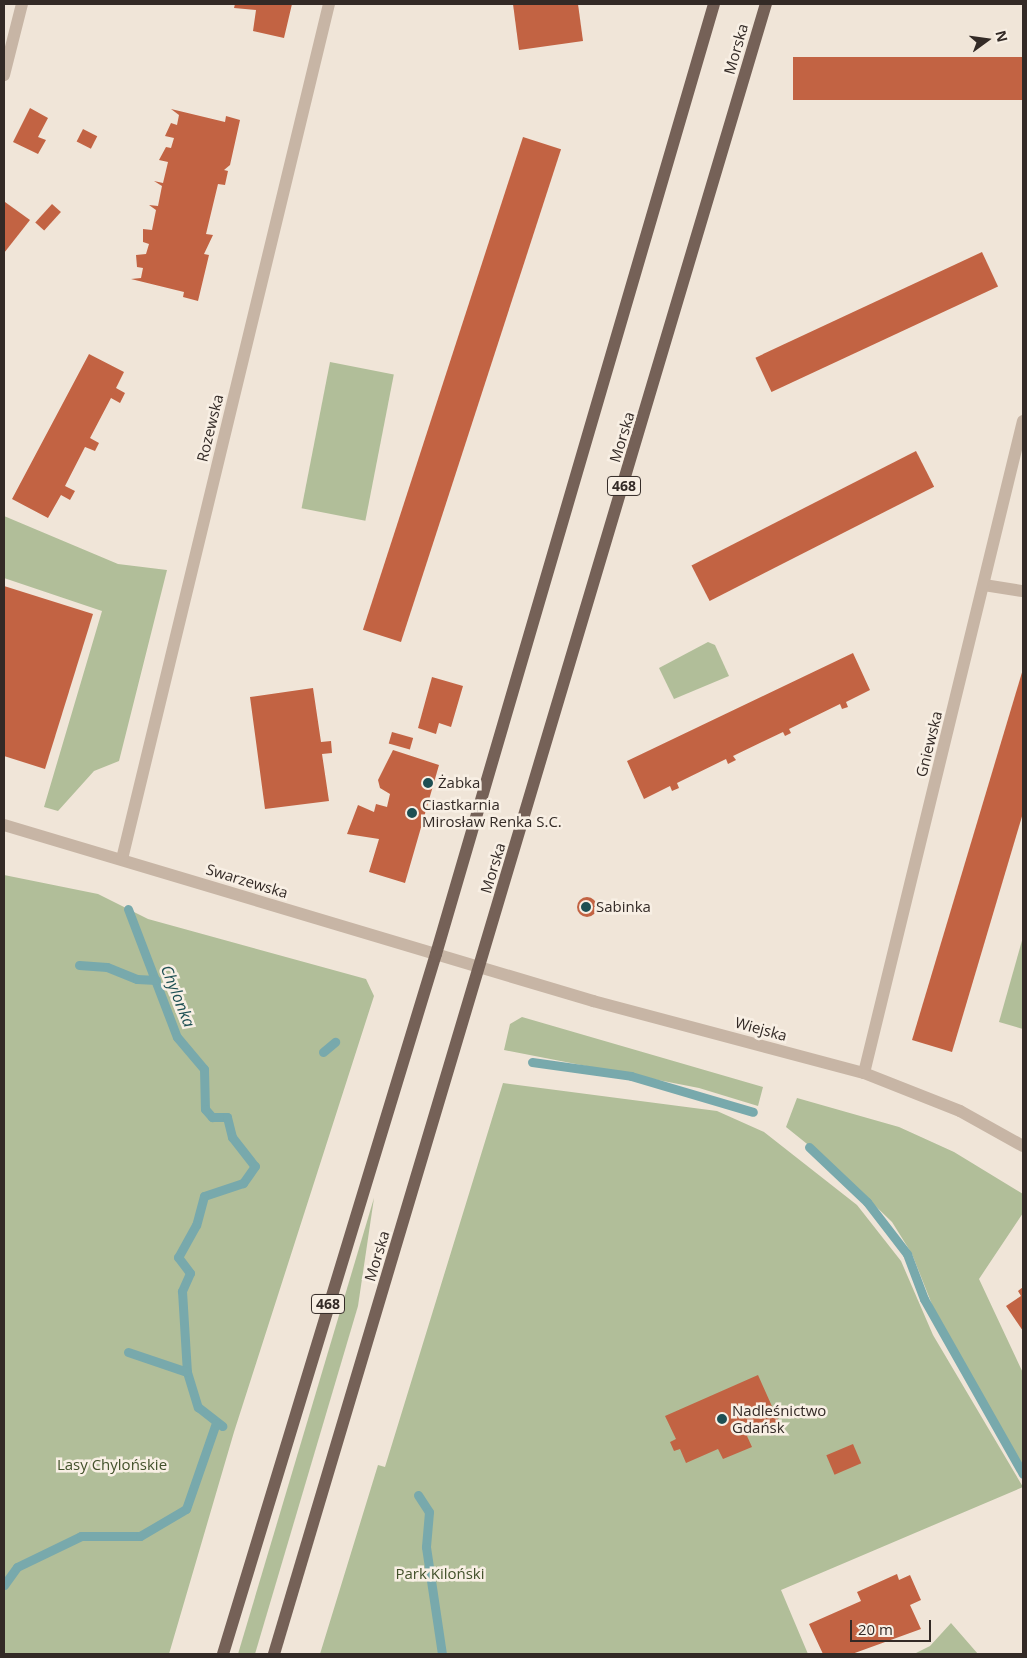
<!DOCTYPE html>
<meta charset="utf-8">
<style>
body{margin:0}
#map{position:relative;width:1027px;height:1658px;overflow:hidden;background:#f0e5d8;font-family:"Open Sans",sans-serif}
div>[style]{position:absolute}
.green>*{inset:0;background:#b1be99;transform-origin:0 0}
.stream>*{height:9px;margin:-4.5px;padding:0 4.5px;transform-origin:4.5px;border-radius:4.5px;background:#78a9ac}
.building>*{inset:0;background:#c26343;transform-origin:0 0}
.round{border-radius:50%}
.street>*{height:12px;margin:-6px;padding:0 6px;transform-origin:6px;border-radius:6px;background:#c7b5a5}
.primary>*{height:12px;margin:-6px;padding:0 6px;transform-origin:6px;border-radius:6px;background:#756157}
.dots>*{width:14px;height:14px;translate:-50% -50%;box-sizing:border-box;border:2px solid #f8efe4;border-radius:50%}
span{translate:-50% -50%;white-space:nowrap;text-align:center;line-height:1.15;-webkit-text-stroke:5px #f8efe4;paint-order:stroke}
.shield-label span{padding:1px 4px;background:#f8efe4;border:1px solid;border-radius:4px;-webkit-text-stroke-width:0}
.shield-label{font-size:14px;color:#332a26;font-weight:700}
.street-label{font-size:15px;color:#332a26}
.poi-label{font-size:15px;color:#332a26}
.left{translate:0 -50%;text-align:left}
.park-label{font-size:15px;color:#42512a}
.water-label{font-size:16px;color:#1d4f53;font-style:italic}
.frame{position:absolute;inset:0;border:5px solid #332a26;pointer-events:none}
.north{position:absolute;left:962px;top:15px;width:50px;height:50px;-webkit-text-stroke:4px #f8efe4;paint-order:stroke;rotate:76deg;font-size:14px;font-weight:700;line-height:20px;text-align:center;color:#332a26}
.north::after{content:'';display:block;margin:auto;width:18px;height:22px;background:#332a26;clip-path:polygon(50% 0,100% 100%,50% 72%,0 100%)}
.scale{position:absolute;left:850px;top:1620px;width:81px;height:22px;box-sizing:border-box;border:2px solid #332a26;border-top:0;padding-left:6px;font-size:15px;line-height:18px;white-space:nowrap;color:#332a26;-webkit-text-stroke:4px #f8efe4;paint-order:stroke}
</style>
<div id="map">
<div class="green">
<div style="left:330px;top:362px;width:65px;height:149px;rotate:11deg"></div>
<div style="clip-path:polygon(4px 516px,118px 564px,167px 570px,119px 761px,94px 771px,58px 811px,44px 807px,102px 611px,4px 578px)"></div>
<div style="clip-path:polygon(708px 642px,715px 645px,729px 676px,674px 699px,659px 668px)"></div>
<div style="clip-path:polygon(4px 875px,98px 894px,148px 919px,366px 979px,374px 996px,234px 1432px,169px 1654px,4px 1654px)"></div>
<div style="clip-path:polygon(1023px 937px,1023px 1029px,999px 1022px)"></div>
<div style="clip-path:polygon(522px 1017px,763px 1087px,758px 1106px,699px 1088px,504px 1050px,510px 1024px)"></div>
<div style="clip-path:polygon(503px 1083px,717px 1111px,764px 1132px,857px 1205px,901px 1261px,933px 1335px,1023px 1487px,781px 1590px,808px 1654px,320px 1654px,378px 1465px,385px 1467px)"></div>
<div style="clip-path:polygon(797px 1098px,899px 1127px,954px 1152px,1023px 1194px,1023px 1213px,979px 1279px,1023px 1373px,1023px 1468px,933px 1307px,912px 1254px,892px 1222px,832px 1164px,786px 1127px)"></div>
<div style="clip-path:polygon(374px 1198px,358px 1306px,255px 1654px,238px 1654px)"></div>
<div style="clip-path:polygon(951px 1623px,978px 1654px,914px 1654px,930px 1646px)"></div>
</div>
<div class="stream">
<div style="left:128px;top:909px;width:137px;rotate:69.1deg"></div>
<div style="left:177px;top:1037px;width:42px;rotate:49.8deg"></div>
<div style="left:204px;top:1069px;width:40px;rotate:88.6deg"></div>
<div style="left:205px;top:1109px;width:11px;rotate:49deg"></div>
<div style="left:212px;top:1117px;width:15px"></div>
<div style="left:227px;top:1117px;width:21px;rotate:76deg"></div>
<div style="left:232px;top:1137px;width:37px;rotate:52deg"></div>
<div style="left:255px;top:1166px;width:21px;rotate:125deg"></div>
<div style="left:243px;top:1183px;width:41px;rotate:161.6deg"></div>
<div style="left:204px;top:1196px;width:30px;rotate:105deg"></div>
<div style="left:196px;top:1225px;width:37px;rotate:119deg"></div>
<div style="left:178px;top:1257px;width:20px;rotate:53deg"></div>
<div style="left:190px;top:1273px;width:20px;rotate:114deg"></div>
<div style="left:182px;top:1291px;width:81px;rotate:86.5deg"></div>
<div style="left:187px;top:1372px;width:37px;rotate:73deg"></div>
<div style="left:198px;top:1407px;width:31px;rotate:38deg"></div>
<div style="left:79px;top:965px;width:28px;rotate:4deg"></div>
<div style="left:107px;top:967px;width:32px;rotate:22deg"></div>
<div style="left:137px;top:979px;width:19px;rotate:3deg"></div>
<div style="left:323px;top:1052px;width:16px;rotate:-40deg"></div>
<div style="left:532px;top:1062px;width:100px;rotate:8deg"></div>
<div style="left:631px;top:1076px;width:127px;rotate:16.4deg"></div>
<div style="left:809px;top:1147px;width:80px;rotate:43.5deg"></div>
<div style="left:867px;top:1202px;width:66px;rotate:52.4deg"></div>
<div style="left:907px;top:1254px;width:48px;rotate:69.3deg"></div>
<div style="left:924px;top:1299px;width:201px;rotate:60.5deg"></div>
<div style="left:128px;top:1352px;width:62px;rotate:18.7deg"></div>
<div style="left:418px;top:1495px;width:20px;rotate:57deg"></div>
<div style="left:429px;top:1512px;width:35px;rotate:95deg"></div>
<div style="left:426px;top:1547px;width:108px;rotate:81.5deg"></div>
<div style="left:4px;top:1585px;width:22px;rotate:-54deg"></div>
<div style="left:17px;top:1567px;width:71px;rotate:-25.8deg"></div>
<div style="left:81px;top:1536px;width:59px"></div>
<div style="left:140px;top:1536px;width:53px;rotate:-30.4deg"></div>
<div style="left:186px;top:1509px;width:91px;rotate:-70.8deg"></div>
</div>
<div class="building">
<div style="clip-path:polygon(235px 4px,292px 4px,284px 38px,253px 31px,256px 10px,234px 8px)"></div>
<div style="clip-path:polygon(513px 4px,578px 4px,583px 41px,519px 50px)"></div>
<div style="left:1023px;top:57px;width:43px;height:230px;rotate:90deg"></div>
<div style="clip-path:polygon(30px 108px,48px 118px,38px 137px,46px 140px,38px 154px,13px 142px)"></div>
<div style="clip-path:polygon(171px 109px,225px 122px,226px 116px,240px 120px,230px 165px,224px 170px,228px 171px,225px 185px,218px 184px,206px 234px,213px 235px,204px 254px,209px 255px,198px 301px,183px 297px,184px 292px,131px 279px,141px 278px,143px 268px,137px 267px,136px 255px,146px 254px,149px 244px,143px 242px,143px 229px,152px 230px,156px 210px,149px 205px,158px 206px,162px 186px,154px 181px,163px 183px,168px 162px,159px 160px,166px 147px,171px 148px,174px 138px,165px 136px,171px 123px,177px 125px,179px 115px)"></div>
<div style="left:83px;top:129px;width:16px;height:14px;rotate:27deg"></div>
<div style="left:523px;top:137px;width:40px;height:518px;rotate:18deg"></div>
<div style="clip-path:polygon(5px 202px,30px 220px,4px 253px,4px 204px)"></div>
<div style="left:52px;top:204px;width:12px;height:25px;rotate:42deg"></div>
<div style="left:982px;top:252px;width:38px;height:250px;rotate:65deg"></div>
<div style="clip-path:polygon(89px 354px,124px 372px,116px 388px,125px 393px,120px 403px,111px 398px,90px 438px,99px 443px,95px 451px,85px 447px,65px 486px,75px 491px,70px 500px,61px 495px,48px 518px,12px 499px)"></div>
<div style="left:916px;top:451px;width:40px;height:252px;rotate:63deg"></div>
<div style="clip-path:polygon(4px 586px,93px 614px,45px 769px,4px 756px)"></div>
<div style="clip-path:polygon(853px 653px,870px 690px,846px 702px,848px 707px,842px 709px,840px 704px,789px 729px,791px 733px,785px 736px,783px 732px,733px 756px,736px 760px,728px 764px,726px 759px,677px 783px,679px 788px,672px 791px,670px 786px,644px 799px,627px 761px)"></div>
<div style="clip-path:polygon(1023px 669px,1023px 813px,952px 1052px,912px 1040px)"></div>
<div style="clip-path:polygon(432px 677px,463px 686px,451px 727px,439px 723px,436px 734px,418px 728px)"></div>
<div style="clip-path:polygon(313px 688px,321px 742px,331px 741px,332px 753px,322px 754px,329px 801px,265px 809px,250px 697px)"></div>
<div style="left:392px;top:732px;width:22px;height:12px;rotate:16deg"></div>
<div style="clip-path:polygon(393px 750px,439px 765px,405px 883px,369px 872px,379px 839px,347px 834px,358px 805px,374px 812px,376px 804px,387px 807px,390px 794px,380px 788px,378px 780px)"></div>
<div class="round" style="left:577px;top:897px;width:20px;height:20px"></div>
<div style="clip-path:polygon(1023px 1287px,1023px 1331px,1006px 1306px,1021px 1296px,1018px 1291px)"></div>
<div style="clip-path:polygon(758px 1375px,779px 1422px,747px 1436px,752px 1447px,723px 1459px,718px 1449px,686px 1463px,680px 1449px,674px 1451px,670px 1442px,676px 1439px,665px 1416px)"></div>
<div style="left:853px;top:1444px;width:21px;height:29px;rotate:67deg"></div>
<div style="clip-path:polygon(897px 1574px,899px 1580px,910px 1575px,921px 1600px,910px 1605px,921px 1629px,852px 1654px,823px 1654px,809px 1624px,861px 1601px,857px 1592px)"></div>
</div>
<div class="street">
<div style="left:4px;top:75px;width:73px;rotate:-75.8deg"></div>
<div style="left:984px;top:585px;width:39px;rotate:9deg"></div>
<div style="left:4px;top:825px;width:615px;rotate:16.64deg"></div>
<div style="left:593px;top:1001px;width:280px;rotate:14.9deg"></div>
<div style="left:864px;top:1073px;width:103px;rotate:21.6deg"></div>
<div style="left:960px;top:1111px;width:72px;rotate:29.1deg"></div>
<div style="left:122px;top:859px;width:880px;rotate:-76.39deg"></div>
<div style="left:864px;top:1073px;width:671px;rotate:-76.3deg"></div>
</div>
<div class="primary">
<div style="left:223px;top:1654px;width:732px;rotate:-73.08deg"></div>
<div style="left:436px;top:954px;width:990px;rotate:-73.69deg"></div>
<div style="left:274px;top:1654px;width:1722px;rotate:-73.4deg"></div>
</div>
<div class="dots">
<div style="left:428px;top:783px;background:#1d4f53"></div>
<div style="left:412px;top:813px;background:#1d4f53"></div>
<div style="left:586px;top:907px;background:#1d4f53"></div>
<div style="left:722px;top:1419px;background:#1d4f53"></div>
</div>
<div class="shield-label">
<span style="left:624px;top:486px">468</span>
<span style="left:328px;top:1304px">468</span>
</div>
<div class="street-label">
<span style="left:736px;top:49px;rotate:-74deg">Morska</span>
<span style="left:210px;top:428px;rotate:-76deg">Rozewska</span>
<span style="left:622px;top:437px;rotate:-73deg">Morska</span>
<span style="left:929px;top:744px;rotate:-76deg">Gniewska</span>
<span style="left:493px;top:868px;rotate:-73deg">Morska</span>
<span style="left:247px;top:881px;rotate:17deg">Swarzewska</span>
<span style="left:761px;top:1029px;rotate:15deg">Wiejska</span>
<span style="left:377px;top:1256px;rotate:-73deg">Morska</span>
</div>
<div class="poi-label">
<span class="left" style="left:438px;top:783px">Żabka</span>
<span class="left" style="left:422px;top:813px">Ciastkarnia<br>Mirosław Renka S.C.</span>
<span class="left" style="left:596px;top:907px">Sabinka</span>
<span class="left" style="left:732px;top:1419px">Nadleśnictwo<br>Gdańsk</span>
</div>
<div class="park-label">
<span style="left:112px;top:1465px">Lasy Chylońskie</span>
<span style="left:440px;top:1574px">Park Kiloński</span>
</div>
<div class="water-label">
<span style="left:178px;top:996px;rotate:68deg">Chylonka</span>
</div>
<div class="frame"></div>
<div class="north">N</div>
<div class="scale">20 m</div>
</div>
